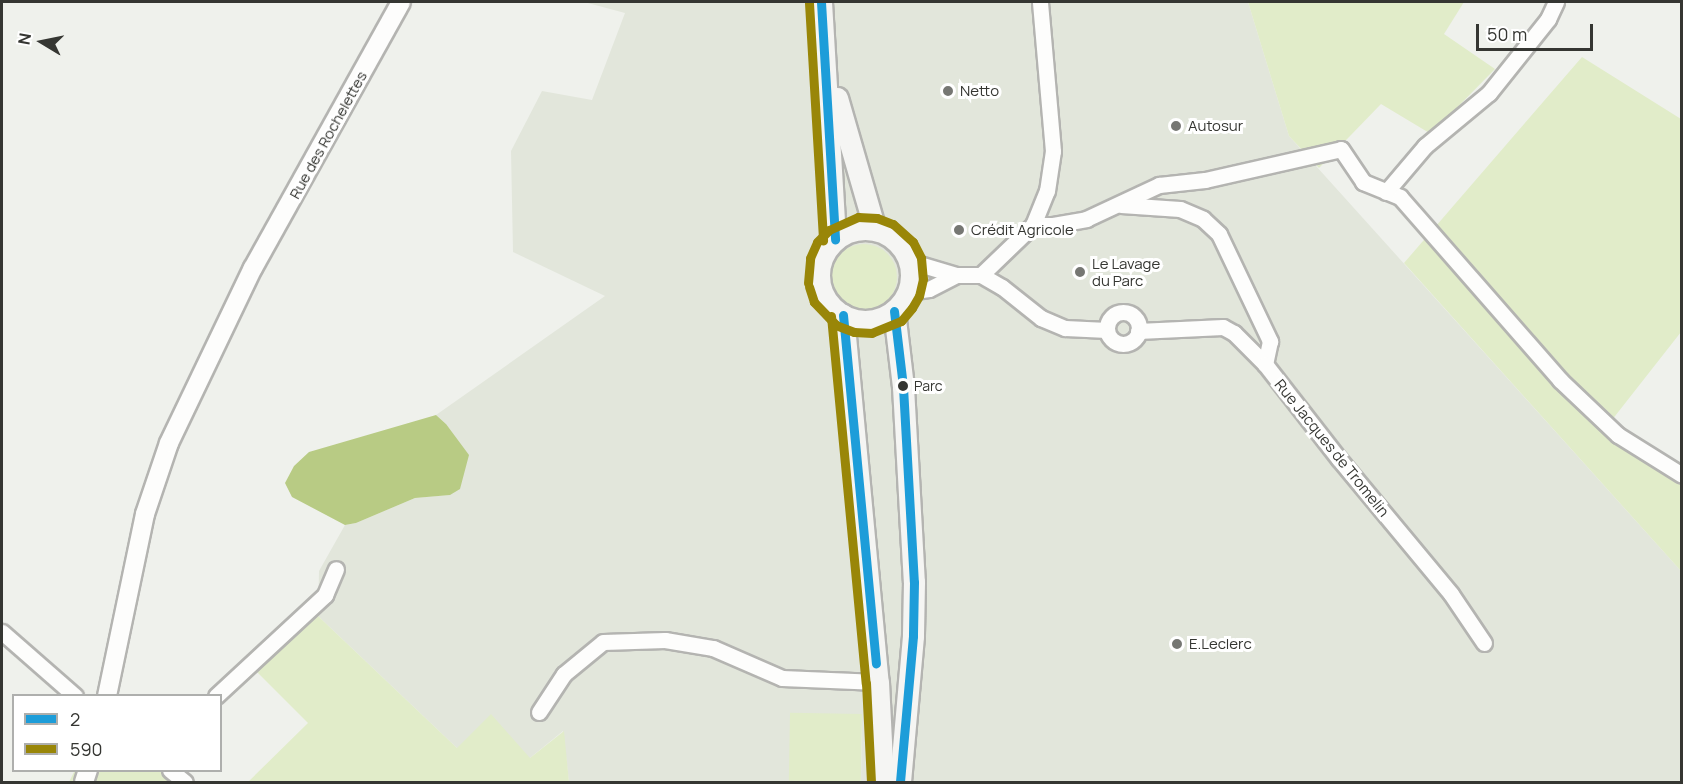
<!DOCTYPE html>
<meta charset="utf-8">
<style>
body{margin:0}
#map{position:relative;width:1683px;height:784px;overflow:hidden;background:#eff1ec;font-family:Manrope,sans-serif}
div>[style]{position:absolute}
.built>*{inset:0;background:#e2e6db}
.green>*{inset:0;background:#e1ecc9;transform-origin:0 0}
.round{border-radius:50%}
.water>*{inset:0;background:#b8cb84}
.roads{filter:drop-shadow(2px 0 #b4b4b1) drop-shadow(-2px 0 #b4b4b1) drop-shadow(0 2px #b4b4b1) drop-shadow(0 -2px #b4b4b1)}
.minor>*{height:15px;margin:-7.5px;padding:0 7.5px;transform-origin:7.5px;border-radius:7.5px;background:#fdfdfc}
.minor>.ring{margin:-7.5px;padding:0;box-sizing:content-box;background:none;border:15px solid #fdfdfc;border-radius:50%}
.tertiary>*{height:18px;margin:-9px;padding:0 9px;transform-origin:9px;border-radius:9px;background:#fdfdfc}
.secondary>*{height:21px;margin:-10.5px;padding:0 10.5px;transform-origin:10.5px;border-radius:10.5px;background:#f5f5f3}
.secondary>.ring{margin:-10.5px;padding:0;box-sizing:content-box;background:none;border:21px solid #f5f5f3;border-radius:50%}
.bus-1>*{height:9px;margin:-4.5px;padding:0 4.5px;transform-origin:4.5px;border-radius:4.5px;background:#1d9dd9}
.bus-2>*{height:9px;margin:-4.5px;padding:0 4.5px;transform-origin:4.5px;border-radius:4.5px;background:#998608}
.dots>*{width:16px;height:16px;translate:-50% -50%;box-sizing:border-box;border:3px solid #fff;border-radius:50%}
span{translate:-50% -50%;white-space:nowrap;text-align:center;line-height:1.15;-webkit-text-stroke:6px #fff;paint-order:stroke}
.bus-label{font-size:14px;color:#353632}
.left{translate:0 -50%;text-align:left}
.poi-label{font-size:15px;color:#353632}
.street-label{font-size:15px;color:#353632}
.frame{position:absolute;inset:0;border:3px solid #353632;pointer-events:none}
.legend{position:absolute;left:12px;top:694px;width:210px;height:78px;box-sizing:border-box;background:#fff;border:2px solid #aeafad;margin:0;padding:8px 10px;list-style:none;font-size:18px;color:#353632}
.legend li{display:flex;align-items:center;gap:12px;height:30px}
.legend b{width:30px;border:2px solid #aeafad}
.north{position:absolute;left:12px;top:12px;width:60px;height:60px;-webkit-text-stroke:4px #fff;paint-order:stroke;rotate:280deg;font-size:16px;font-weight:700;line-height:24px;text-align:center;color:#353632}
.north::after{content:'';display:block;margin:auto;width:21px;height:27px;background:#353632;clip-path:polygon(50% 0,100% 100%,50% 72%,0 100%)}
.scale{position:absolute;left:1476px;top:24px;width:117px;height:27px;box-sizing:border-box;border:3px solid #353632;border-top:0;padding-left:8px;font-size:18px;line-height:21px;white-space:nowrap;color:#353632;-webkit-text-stroke:4px #fff;paint-order:stroke}
</style>
<div id="map">
<div class="built">
<div style="clip-path:polygon(584px 2px,1248px 2px,1289px 136px,1681px 571px,1681px 782px,861px 782px,862px 714px,790px 716px,794px 782px,569px 782px,563px 731px,530px 758px,457px 748px,318px 616px,319px 571px,345px 525px,356px 523px,415px 498px,449px 495px,446px 424px,436px 415px,605px 296px,513px 252px,511px 151px,542px 91px,592px 100px,625px 13px)"></div>
</div>
<div class="green">
<div style="clip-path:polygon(1248px 2px,1464px 2px,1444px 34px,1495px 69px,1431px 134px,1381px 104px,1319px 168px,1289px 136px)"></div>
<div style="clip-path:polygon(1582px 57px,1681px 119px,1681px 332px,1608px 425px,1681px 466px,1681px 571px,1404px 263px)"></div>
<div class="round" style="left:831px;top:244px;width:66px;height:66px"></div>
<div style="clip-path:polygon(318px 616px,457px 748px,491px 714px,530px 758px,564px 731px,569px 782px,248px 782px,308px 723px,253px 668px)"></div>
<div style="left:862px;top:714px;width:68px;height:72px;rotate:91deg"></div>
<div style="clip-path:polygon(75px 770px,181px 771px,195px 782px,69px 782px)"></div>
</div>
<div class="water">
<div style="clip-path:polygon(436px 415px,446px 424px,469px 455px,460px 489px,450px 495px,415px 498px,356px 523px,345px 525px,292px 497px,285px 483px,294px 466px,309px 452px)"></div>
</div>
<div class="roads">
<div class="minor">
<div style="left:1386px;top:192px;width:60px;rotate:-49.7deg"></div>
<div style="left:1425px;top:146px;width:83px;rotate:-39.6deg"></div>
<div style="left:1489px;top:93px;width:95px;rotate:-51.4deg"></div>
<div style="left:1548px;top:19px;width:19px;rotate:-65deg"></div>
<div style="left:1121px;top:205px;width:59px;rotate:3.9deg"></div>
<div style="left:1180px;top:209px;width:25px;rotate:23deg"></div>
<div style="left:1203px;top:219px;width:22px;rotate:43deg"></div>
<div style="left:1219px;top:234px;width:119px;rotate:64.5deg"></div>
<div style="left:1270px;top:341px;width:24px;rotate:102deg"></div>
<div style="left:1033px;top:225px;width:20px"></div>
<div style="left:1053px;top:225px;width:34px;rotate:-10deg"></div>
<div style="left:1086px;top:219px;width:81px;rotate:-25deg"></div>
<div style="left:1159px;top:185px;width:46px;rotate:-6.2deg"></div>
<div style="left:1205px;top:180px;width:139px;rotate:-12.8deg"></div>
<div style="left:1341px;top:149px;width:40px;rotate:56deg"></div>
<div style="left:1363px;top:182px;width:40px;rotate:22deg"></div>
<div style="left:1400px;top:197px;width:243px;rotate:48.8deg"></div>
<div style="left:1560px;top:380px;width:80px;rotate:43.5deg"></div>
<div style="left:1618px;top:435px;width:75px;rotate:32deg"></div>
<div style="left:909px;top:261px;width:49px;rotate:16.6deg"></div>
<div style="left:956px;top:275px;width:25px"></div>
<div style="left:981px;top:275px;width:72px;rotate:-43.9deg"></div>
<div style="left:1033px;top:225px;width:37px;rotate:-68deg"></div>
<div style="left:1047px;top:191px;width:40px;rotate:-81.5deg"></div>
<div style="left:1053px;top:151px;width:150px;rotate:-95deg"></div>
<div style="left:981px;top:275px;width:24px;rotate:30deg"></div>
<div style="left:1002px;top:287px;width:50px;rotate:38.5deg"></div>
<div style="left:1041px;top:318px;width:26px;rotate:23deg"></div>
<div style="left:1065px;top:328px;width:42px;rotate:2.7deg"></div>
<div style="left:908px;top:292px;width:21px;rotate:-8deg"></div>
<div style="left:929px;top:289px;width:30px;rotate:-27deg"></div>
<div class="ring" style="left:1107px;top:312px;width:17px;height:17px"></div>
<div style="left:1138px;top:331px;width:85px;rotate:-2.7deg"></div>
<div style="left:1223px;top:327px;width:13px;rotate:29deg"></div>
<div style="left:1234px;top:333px;width:44px;rotate:45deg"></div>
<div style="left:1265px;top:364px;width:120px;rotate:52.1deg"></div>
<div style="left:1339px;top:459px;width:175px;rotate:50.3deg"></div>
<div style="left:1451px;top:594px;width:59px;rotate:56deg"></div>
<div style="left:2px;top:632px;width:97px;rotate:41.2deg"></div>
<div style="left:216px;top:696px;width:149px;rotate:-42.8deg"></div>
<div style="left:325px;top:595px;width:28px;rotate:-67deg"></div>
<div style="left:539px;top:712px;width:45px;rotate:-56.7deg"></div>
<div style="left:564px;top:674px;width:50px;rotate:-39.4deg"></div>
<div style="left:603px;top:642px;width:62px;rotate:-1.8deg"></div>
<div style="left:665px;top:640px;width:49px;rotate:9.5deg"></div>
<div style="left:713px;top:648px;width:75px;rotate:23.5deg"></div>
<div style="left:782px;top:678px;width:96px;rotate:2.4deg"></div>
<div style="left:170px;top:770px;width:19px;rotate:39deg"></div>
</div>
<div class="tertiary">
<div style="left:107px;top:696px;width:186px;rotate:-78.2deg"></div>
<div style="left:145px;top:514px;width:75px;rotate:-71.3deg"></div>
<div style="left:169px;top:443px;width:194px;rotate:-64.4deg"></div>
<div style="left:253px;top:268px;width:304px;rotate:-60.9deg"></div>
<div style="left:84px;top:782px;width:13px;rotate:-72deg"></div>
</div>
<div class="secondary">
<div style="left:821px;top:2px;width:238px;rotate:86.6deg"></div>
<div style="left:837px;top:98px;width:137px;rotate:73.9deg"></div>
<div class="ring" style="left:819px;top:229px;width:71px;height:71px"></div>
<div style="left:894px;top:311px;width:77px;rotate:83.2deg"></div>
<div style="left:903px;top:387px;width:195px;rotate:86.8deg"></div>
<div style="left:914px;top:582px;width:54px;rotate:91.1deg"></div>
<div style="left:913px;top:636px;width:147px;rotate:95.1deg"></div>
<div style="left:843px;top:315px;width:369px;rotate:84.6deg"></div>
<div style="left:878px;top:682px;width:100px;rotate:87.1deg"></div>
</div>
</div>
<div class="bus-1">
<div style="left:821px;top:2px;width:238px;rotate:86.6deg"></div>
<div style="left:894px;top:311px;width:77px;rotate:83.2deg"></div>
<div style="left:903px;top:387px;width:195px;rotate:86.8deg"></div>
<div style="left:914px;top:582px;width:54px;rotate:91.1deg"></div>
<div style="left:913px;top:636px;width:147px;rotate:95.1deg"></div>
<div style="left:843px;top:315px;width:350px;rotate:84.6deg"></div>
</div>
<div class="bus-2">
<div style="left:809px;top:3px;width:238px;rotate:86.6deg"></div>
<div style="left:808px;top:283px;width:25px;rotate:-85deg"></div>
<div style="left:810px;top:258px;width:17px;rotate:-66deg"></div>
<div style="left:817px;top:242px;width:17px;rotate:-45deg"></div>
<div style="left:829px;top:230px;width:32px;rotate:-24deg"></div>
<div style="left:858px;top:217px;width:19px;rotate:3deg"></div>
<div style="left:877px;top:218px;width:17px;rotate:21deg"></div>
<div style="left:893px;top:224px;width:27px;rotate:42deg"></div>
<div style="left:913px;top:242px;width:18px;rotate:63deg"></div>
<div style="left:921px;top:258px;width:21px;rotate:85deg"></div>
<div style="left:923px;top:279px;width:17px;rotate:103deg"></div>
<div style="left:919px;top:296px;width:14px;rotate:120deg"></div>
<div style="left:912px;top:308px;width:17px;rotate:130deg"></div>
<div style="left:901px;top:321px;width:31px;rotate:158deg"></div>
<div style="left:872px;top:333px;width:18px;rotate:-177deg"></div>
<div style="left:854px;top:332px;width:19px;rotate:-159deg"></div>
<div style="left:836px;top:325px;width:32px;rotate:-134deg"></div>
<div style="left:814px;top:302px;width:16px;rotate:-108deg"></div>
<div style="left:831px;top:316px;width:369px;rotate:84.6deg"></div>
<div style="left:866px;top:683px;width:99px;rotate:87.1deg"></div>
</div>
<div class="dots">
<div style="left:948px;top:91px;background:#767773"></div>
<div style="left:1176px;top:126px;background:#767773"></div>
<div style="left:959px;top:230px;background:#767773"></div>
<div style="left:1080px;top:272px;background:#767773"></div>
<div style="left:903px;top:386px;background:#353632"></div>
<div style="left:1177px;top:644px;background:#767773"></div>
</div>
<div class="bus-label">
<span class="left" style="left:914px;top:386px">Parc</span>
</div>
<div class="poi-label">
<span class="left" style="left:960px;top:91px">Netto</span>
<span class="left" style="left:1188px;top:126px">Autosur</span>
<span class="left" style="left:971px;top:230px">Crédit Agricole</span>
<span class="left" style="left:1092px;top:272px">Le Lavage<br>du Parc</span>
<span class="left" style="left:1189px;top:644px">E.Leclerc</span>
</div>
<div class="street-label">
<span style="left:328px;top:135px;rotate:-61deg">Rue des Rochelettes</span>
<span style="left:1332px;top:448px;rotate:51deg">Rue Jacques de Tromelin</span>
</div>
<div class="frame"></div>
<ul class="legend">
<li><b style="height:8px;background:#1d9dd9"></b>2</li>
<li><b style="height:8px;background:#998608"></b>590</li>
</ul>
<div class="north">N</div>
<div class="scale">50 m</div>
</div>
